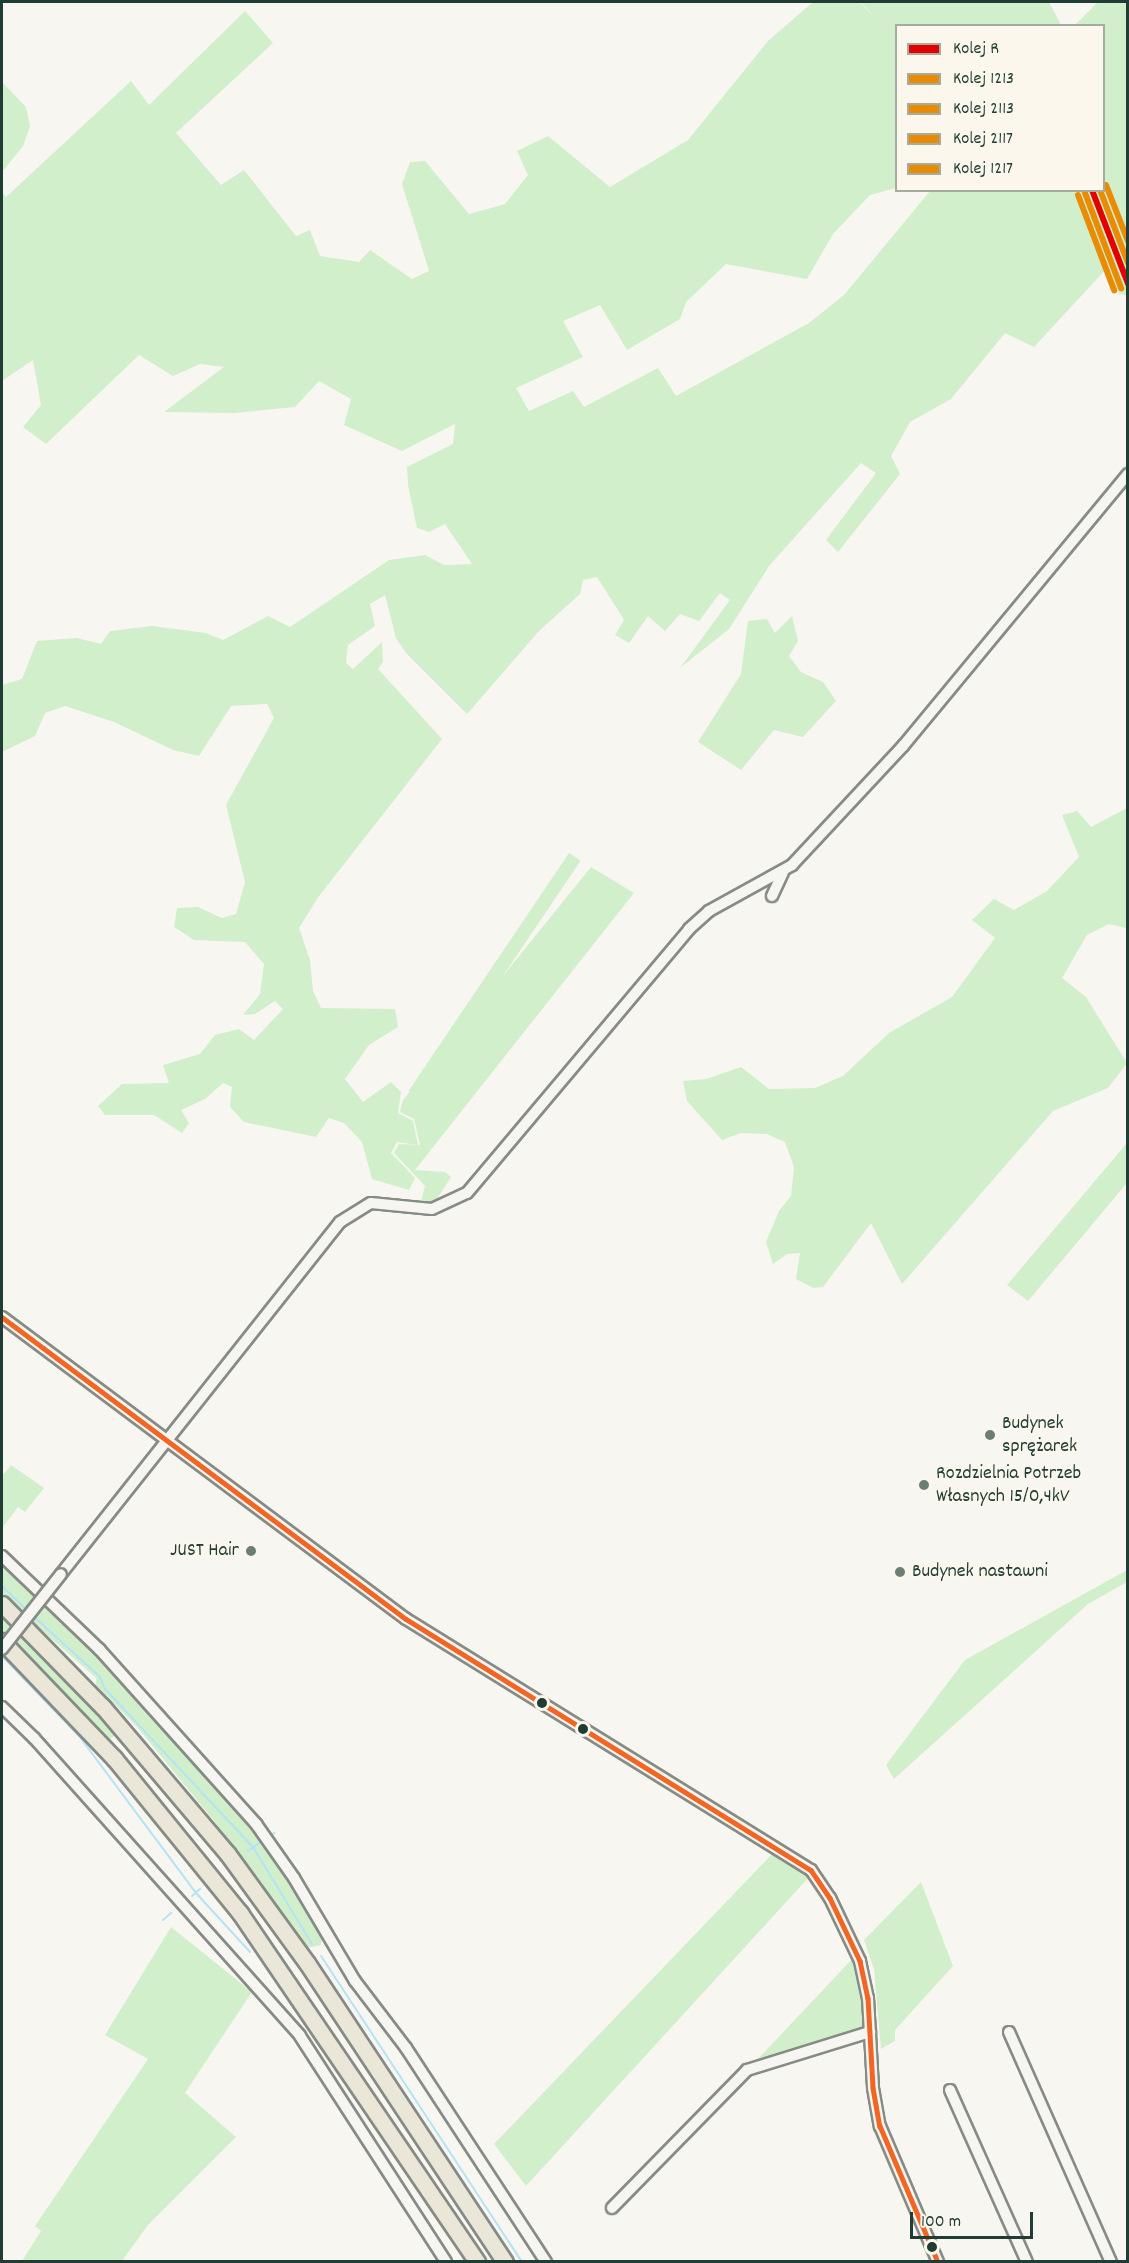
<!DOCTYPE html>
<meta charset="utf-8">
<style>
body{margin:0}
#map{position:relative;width:1129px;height:2263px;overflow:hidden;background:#f8f6f0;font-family:Dekko,sans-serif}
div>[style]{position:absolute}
.green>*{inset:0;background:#d2efcb;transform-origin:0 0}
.stream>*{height:2px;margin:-1px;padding:0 1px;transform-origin:1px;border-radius:1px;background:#b4e3f6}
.roads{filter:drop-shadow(2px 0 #868b86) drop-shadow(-2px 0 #868b86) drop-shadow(0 2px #868b86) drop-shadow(0 -2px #868b86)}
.minor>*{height:10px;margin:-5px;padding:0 5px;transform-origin:5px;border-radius:5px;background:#f6f5f1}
.highway>*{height:15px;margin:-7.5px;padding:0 7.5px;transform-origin:7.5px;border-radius:7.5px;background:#eae7d8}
.bridges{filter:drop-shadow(2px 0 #868b86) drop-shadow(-2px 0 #868b86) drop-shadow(0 2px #868b86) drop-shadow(0 -2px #868b86)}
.minor-bridge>*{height:10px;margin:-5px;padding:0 5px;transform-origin:5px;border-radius:5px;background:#f6f5f1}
.bus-1>*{height:4.5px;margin:-2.25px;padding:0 2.25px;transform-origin:2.25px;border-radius:2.25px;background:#f26522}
.rail-1>*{height:6px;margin:-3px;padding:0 3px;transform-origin:3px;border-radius:3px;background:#e50000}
.rail-2>*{height:6px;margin:-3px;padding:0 3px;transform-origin:3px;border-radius:3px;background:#e98c05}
.rail-3>*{height:6px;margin:-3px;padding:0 3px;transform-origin:3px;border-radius:3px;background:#e98c05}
.rail-4>*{height:6px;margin:-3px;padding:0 3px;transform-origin:3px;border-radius:3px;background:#e98c05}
.rail-5>*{height:6px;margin:-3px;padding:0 3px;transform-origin:3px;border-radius:3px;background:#e98c05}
.dots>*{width:16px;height:16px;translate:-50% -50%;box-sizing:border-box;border:3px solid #fbf7ec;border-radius:50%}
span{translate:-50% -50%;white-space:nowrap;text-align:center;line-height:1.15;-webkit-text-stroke:6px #fbf7ec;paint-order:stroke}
.poi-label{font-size:20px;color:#1f3d34}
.left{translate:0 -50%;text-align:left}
.right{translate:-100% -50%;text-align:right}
.frame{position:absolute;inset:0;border:3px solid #1f3d34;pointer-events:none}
.legend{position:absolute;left:895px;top:24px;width:210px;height:168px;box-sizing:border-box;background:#fbf7ec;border:2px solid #a3ada2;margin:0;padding:8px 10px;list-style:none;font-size:18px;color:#1f3d34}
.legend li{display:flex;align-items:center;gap:12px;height:30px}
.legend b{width:30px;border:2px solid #a3ada2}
.scale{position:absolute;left:910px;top:2212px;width:123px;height:27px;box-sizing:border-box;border:3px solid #1f3d34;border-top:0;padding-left:8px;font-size:18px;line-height:21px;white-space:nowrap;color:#1f3d34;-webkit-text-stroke:4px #fbf7ec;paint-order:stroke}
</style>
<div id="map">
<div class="green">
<div style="clip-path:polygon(813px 2px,859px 2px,879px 21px,860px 2px,1049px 2px,1061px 25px,896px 26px,896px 188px,870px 195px,833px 234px,807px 279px,726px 264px,686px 302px,680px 319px,627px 350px,600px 305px,563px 321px,583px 357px,516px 388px,529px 411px,573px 391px,584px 407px,658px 368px,676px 396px,809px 323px,844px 295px,930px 191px,1104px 190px,1104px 26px,1075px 25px,1098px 2px,1127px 2px,1127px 295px,1119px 294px,1108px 267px,1034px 347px,1005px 333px,951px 399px,910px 422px,891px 456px,900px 474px,838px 552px,826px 540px,876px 473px,861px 463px,769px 566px,729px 629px,680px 668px,730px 600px,720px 593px,699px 621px,680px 614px,665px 631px,648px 616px,629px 643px,615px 635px,624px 620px,597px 577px,583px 580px,580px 594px,539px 631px,467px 714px,406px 653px,396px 638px,385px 595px,370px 604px,375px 626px,348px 645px,346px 663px,353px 669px,382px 642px,383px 662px,378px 669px,442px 739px,319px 896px,299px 928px,310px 960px,313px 991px,321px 1008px,395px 1009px,398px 1027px,369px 1045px,345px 1079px,363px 1102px,391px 1082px,401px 1092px,398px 1113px,413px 1121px,418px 1145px,397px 1142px,391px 1153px,415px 1178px,409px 1190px,372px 1179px,362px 1142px,344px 1123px,329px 1118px,316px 1137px,244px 1122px,230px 1107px,232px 1087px,223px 1083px,205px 1099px,181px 1110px,189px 1123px,182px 1133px,154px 1115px,105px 1115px,98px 1106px,122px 1084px,169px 1083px,163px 1065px,200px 1054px,215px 1035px,239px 1029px,254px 1040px,283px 1009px,275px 1001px,255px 1014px,243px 1015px,260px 994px,264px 964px,245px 942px,194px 940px,174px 927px,177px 908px,198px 907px,222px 918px,236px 914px,245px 882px,226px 805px,274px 718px,267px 704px,231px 706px,199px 756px,173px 750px,114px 722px,65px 706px,45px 713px,35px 736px,2px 752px,2px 685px,22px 679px,37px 641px,77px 638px,101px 644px,110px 631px,152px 626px,206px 633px,223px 640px,268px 616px,290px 627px,389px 560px,425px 555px,444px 565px,472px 564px,445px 524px,429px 532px,417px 528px,408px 485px,407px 467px,453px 444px,455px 424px,402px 451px,344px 425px,351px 399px,319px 381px,295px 407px,235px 413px,164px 412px,224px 367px,200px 364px,173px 376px,139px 355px,46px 444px,23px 427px,41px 405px,33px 360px,2px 381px,2px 192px,6px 197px,131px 81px,149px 105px,245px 11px,273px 43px,176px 133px,221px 185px,244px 170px,296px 236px,310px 230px,320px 256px,359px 262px,370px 250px,412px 279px,429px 271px,402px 184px,410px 162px,425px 161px,469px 214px,505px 204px,528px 175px,517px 151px,548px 136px,610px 187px,688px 140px,768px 41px)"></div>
<div style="clip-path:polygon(2px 82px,26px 107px,30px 126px,23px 146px,2px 172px)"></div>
<div style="clip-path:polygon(792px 616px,798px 641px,789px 656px,801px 672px,823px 682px,836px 701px,803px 737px,774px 730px,741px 770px,698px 742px,741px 674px,748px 621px,767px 619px,775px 633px)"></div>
<div style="clip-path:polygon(1127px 808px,1127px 925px,1126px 928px,1109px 924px,1087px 935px,1062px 978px,1086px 997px,1127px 1063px,1108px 1088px,1053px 1111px,902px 1284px,871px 1223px,823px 1287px,813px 1288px,796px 1279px,800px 1253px,787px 1254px,773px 1264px,766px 1242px,779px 1211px,791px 1196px,794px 1167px,785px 1142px,767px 1134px,741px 1133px,722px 1140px,687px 1101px,683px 1081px,706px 1079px,741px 1067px,769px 1089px,815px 1088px,843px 1076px,889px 1033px,952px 997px,995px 938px,972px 920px,994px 899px,1014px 910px,1047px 891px,1079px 857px,1062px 815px,1077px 811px,1091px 827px)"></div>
<div style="left:569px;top:853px;width:14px;height:287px;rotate:34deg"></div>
<div style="clip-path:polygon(591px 867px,634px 893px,415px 1170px,445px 1172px,451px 1177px,432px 1207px,420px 1205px,425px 1186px,394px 1153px,399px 1144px,420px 1145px,414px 1119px,400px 1112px,403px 1100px)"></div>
<div style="clip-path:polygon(1127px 1143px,1127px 1183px,1028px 1301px,1007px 1285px)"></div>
<div style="clip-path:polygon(11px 1465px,44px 1488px,25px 1512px,18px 1507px,2px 1528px,2px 1476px)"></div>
<div style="clip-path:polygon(2px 1561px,95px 1649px,267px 1843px,323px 1932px,321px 1945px,307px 1948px,215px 1822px,137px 1727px,96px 1685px,96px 1678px,2px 1595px)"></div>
<div style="clip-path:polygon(1127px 1570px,1127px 1582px,1088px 1604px,894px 1779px,886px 1765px,965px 1660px)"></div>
<div style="clip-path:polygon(2px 1611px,119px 1732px,106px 1743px,2px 1634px)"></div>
<div style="clip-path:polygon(777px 1849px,810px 1876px,526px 2186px,494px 2144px)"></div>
<div style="clip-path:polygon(921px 1882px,953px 1966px,895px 2030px,895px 2041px,881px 2049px,874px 1969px,864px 1940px)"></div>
<div style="clip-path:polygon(171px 1927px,252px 1992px,185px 2093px,236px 2137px,148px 2225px,122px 2261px,22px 2261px,41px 2231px,35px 2226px,148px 2059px,105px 2035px)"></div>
<div style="clip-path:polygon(854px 1957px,864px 1998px,864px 2030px,756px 2061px)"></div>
</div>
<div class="stream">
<div style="left:2px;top:1586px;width:36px;rotate:44deg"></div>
<div style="left:32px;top:1615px;width:91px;rotate:42.3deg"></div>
<div style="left:99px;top:1676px;width:14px;rotate:65deg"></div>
<div style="left:105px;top:1689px;width:216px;rotate:46.9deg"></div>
<div style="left:253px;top:1847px;width:114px;rotate:58.7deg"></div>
<div style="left:2px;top:1656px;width:111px;rotate:46.1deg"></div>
<div style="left:79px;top:1736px;width:196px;rotate:53.3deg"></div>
<div style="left:196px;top:1893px;width:80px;rotate:47.5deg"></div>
<div style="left:271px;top:1835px;width:4px;rotate:-34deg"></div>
<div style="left:248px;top:1851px;width:17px;rotate:-36deg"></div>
<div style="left:192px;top:1896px;width:11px;rotate:-41deg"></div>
<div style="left:163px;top:1920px;width:11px;rotate:-41deg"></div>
<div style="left:321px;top:1956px;width:366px;rotate:56.7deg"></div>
</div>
<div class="roads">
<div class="minor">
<div style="left:772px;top:896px;width:26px;rotate:-65deg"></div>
<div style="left:2px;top:1317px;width:504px;rotate:36.78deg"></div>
<div style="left:406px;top:1619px;width:476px;rotate:31.8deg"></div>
<div style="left:811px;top:1870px;width:34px;rotate:56deg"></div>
<div style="left:830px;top:1898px;width:70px;rotate:64.5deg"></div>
<div style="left:860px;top:1961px;width:38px;rotate:78deg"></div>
<div style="left:868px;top:1998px;width:90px;rotate:86.8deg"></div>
<div style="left:873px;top:2088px;width:39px;rotate:80deg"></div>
<div style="left:880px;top:2126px;width:148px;rotate:66.9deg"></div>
<div style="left:2px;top:1556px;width:136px;rotate:43.8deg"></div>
<div style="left:100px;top:1650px;width:234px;rotate:48.1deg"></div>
<div style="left:256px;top:1824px;width:66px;rotate:54.9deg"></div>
<div style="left:294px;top:1878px;width:120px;rotate:59.4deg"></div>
<div style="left:355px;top:1981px;width:84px;rotate:52.7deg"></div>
<div style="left:406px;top:2048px;width:256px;rotate:56.8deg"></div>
<div style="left:61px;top:1574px;width:449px;rotate:-51.6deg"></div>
<div style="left:340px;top:1222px;width:36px;rotate:-32deg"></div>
<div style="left:371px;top:1203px;width:61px;rotate:5.6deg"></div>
<div style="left:432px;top:1209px;width:38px;rotate:-25deg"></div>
<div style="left:467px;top:1193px;width:345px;rotate:-49.9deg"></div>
<div style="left:689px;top:929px;width:27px;rotate:-42deg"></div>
<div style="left:709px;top:911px;width:95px;rotate:-29deg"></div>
<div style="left:792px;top:865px;width:163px;rotate:-47deg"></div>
<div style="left:903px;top:746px;width:353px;rotate:-50.4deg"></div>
<div style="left:2px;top:1707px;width:45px;rotate:44.1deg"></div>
<div style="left:34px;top:1738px;width:399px;rotate:48.2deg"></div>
<div style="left:300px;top:2036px;width:269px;rotate:57.1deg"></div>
<div style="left:1009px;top:2032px;width:252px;rotate:66.1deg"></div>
<div style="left:950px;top:2090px;width:188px;rotate:65.9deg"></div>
<div style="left:612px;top:2208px;width:193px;rotate:-45.6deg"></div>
<div style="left:747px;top:2070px;width:129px;rotate:-17.2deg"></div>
</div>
<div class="highway">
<div style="left:2px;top:1604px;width:144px;rotate:45.6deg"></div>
<div style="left:103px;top:1707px;width:192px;rotate:49.7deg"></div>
<div style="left:227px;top:1853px;width:136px;rotate:54deg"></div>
<div style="left:307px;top:1963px;width:359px;rotate:56.5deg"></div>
<div style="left:2px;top:1641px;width:162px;rotate:46.3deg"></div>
<div style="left:114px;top:1758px;width:200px;rotate:50.9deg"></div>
<div style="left:240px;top:1913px;width:422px;rotate:55.8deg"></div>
</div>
</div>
<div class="bridges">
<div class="minor-bridge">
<div style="left:2px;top:1649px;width:95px;rotate:-51.8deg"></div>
</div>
</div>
<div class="bus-1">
<div style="left:2px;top:1317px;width:504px;rotate:36.78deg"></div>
<div style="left:406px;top:1619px;width:476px;rotate:31.8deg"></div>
<div style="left:811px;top:1870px;width:34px;rotate:56deg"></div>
<div style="left:830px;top:1898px;width:70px;rotate:64.5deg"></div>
<div style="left:860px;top:1961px;width:38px;rotate:78deg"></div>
<div style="left:868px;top:1998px;width:90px;rotate:86.8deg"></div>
<div style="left:873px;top:2088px;width:39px;rotate:80deg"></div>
<div style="left:880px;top:2126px;width:148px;rotate:66.9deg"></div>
</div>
<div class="rail-1">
<div style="left:1092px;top:190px;width:101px;rotate:69deg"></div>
</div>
<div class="rail-2">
<div style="left:1085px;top:193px;width:102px;rotate:69.2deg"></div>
</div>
<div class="rail-3">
<div style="left:1100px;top:190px;width:78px;rotate:69deg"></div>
</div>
<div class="rail-4">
<div style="left:1078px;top:195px;width:102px;rotate:69.2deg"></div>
</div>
<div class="rail-5">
<div style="left:1106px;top:185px;width:60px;rotate:68.6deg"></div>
</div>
<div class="dots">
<div style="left:990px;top:1435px;background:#6b7e76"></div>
<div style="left:924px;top:1485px;background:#6b7e76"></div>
<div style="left:251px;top:1551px;background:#6b7e76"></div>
<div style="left:900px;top:1572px;background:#6b7e76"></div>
<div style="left:542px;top:1703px;background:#1f3d34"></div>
<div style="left:583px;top:1729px;background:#1f3d34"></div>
<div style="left:932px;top:2247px;background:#1f3d34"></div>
</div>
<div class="poi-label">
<span class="left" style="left:1002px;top:1436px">Budynek<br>sprężarek</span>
<span class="left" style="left:936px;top:1486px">Rozdzielnia Potrzeb<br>Własnych 15/0,4kV</span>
<span class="right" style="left:239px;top:1551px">JUST Hair</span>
<span class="left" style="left:912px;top:1572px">Budynek nastawni</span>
</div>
<div class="frame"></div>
<ul class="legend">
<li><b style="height:8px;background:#e50000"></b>Kolej R</li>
<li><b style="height:8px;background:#e98c05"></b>Kolej 1213</li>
<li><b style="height:8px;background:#e98c05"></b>Kolej 2113</li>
<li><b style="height:8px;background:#e98c05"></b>Kolej 2117</li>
<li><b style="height:8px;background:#e98c05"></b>Kolej 1217</li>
</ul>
<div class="scale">100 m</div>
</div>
